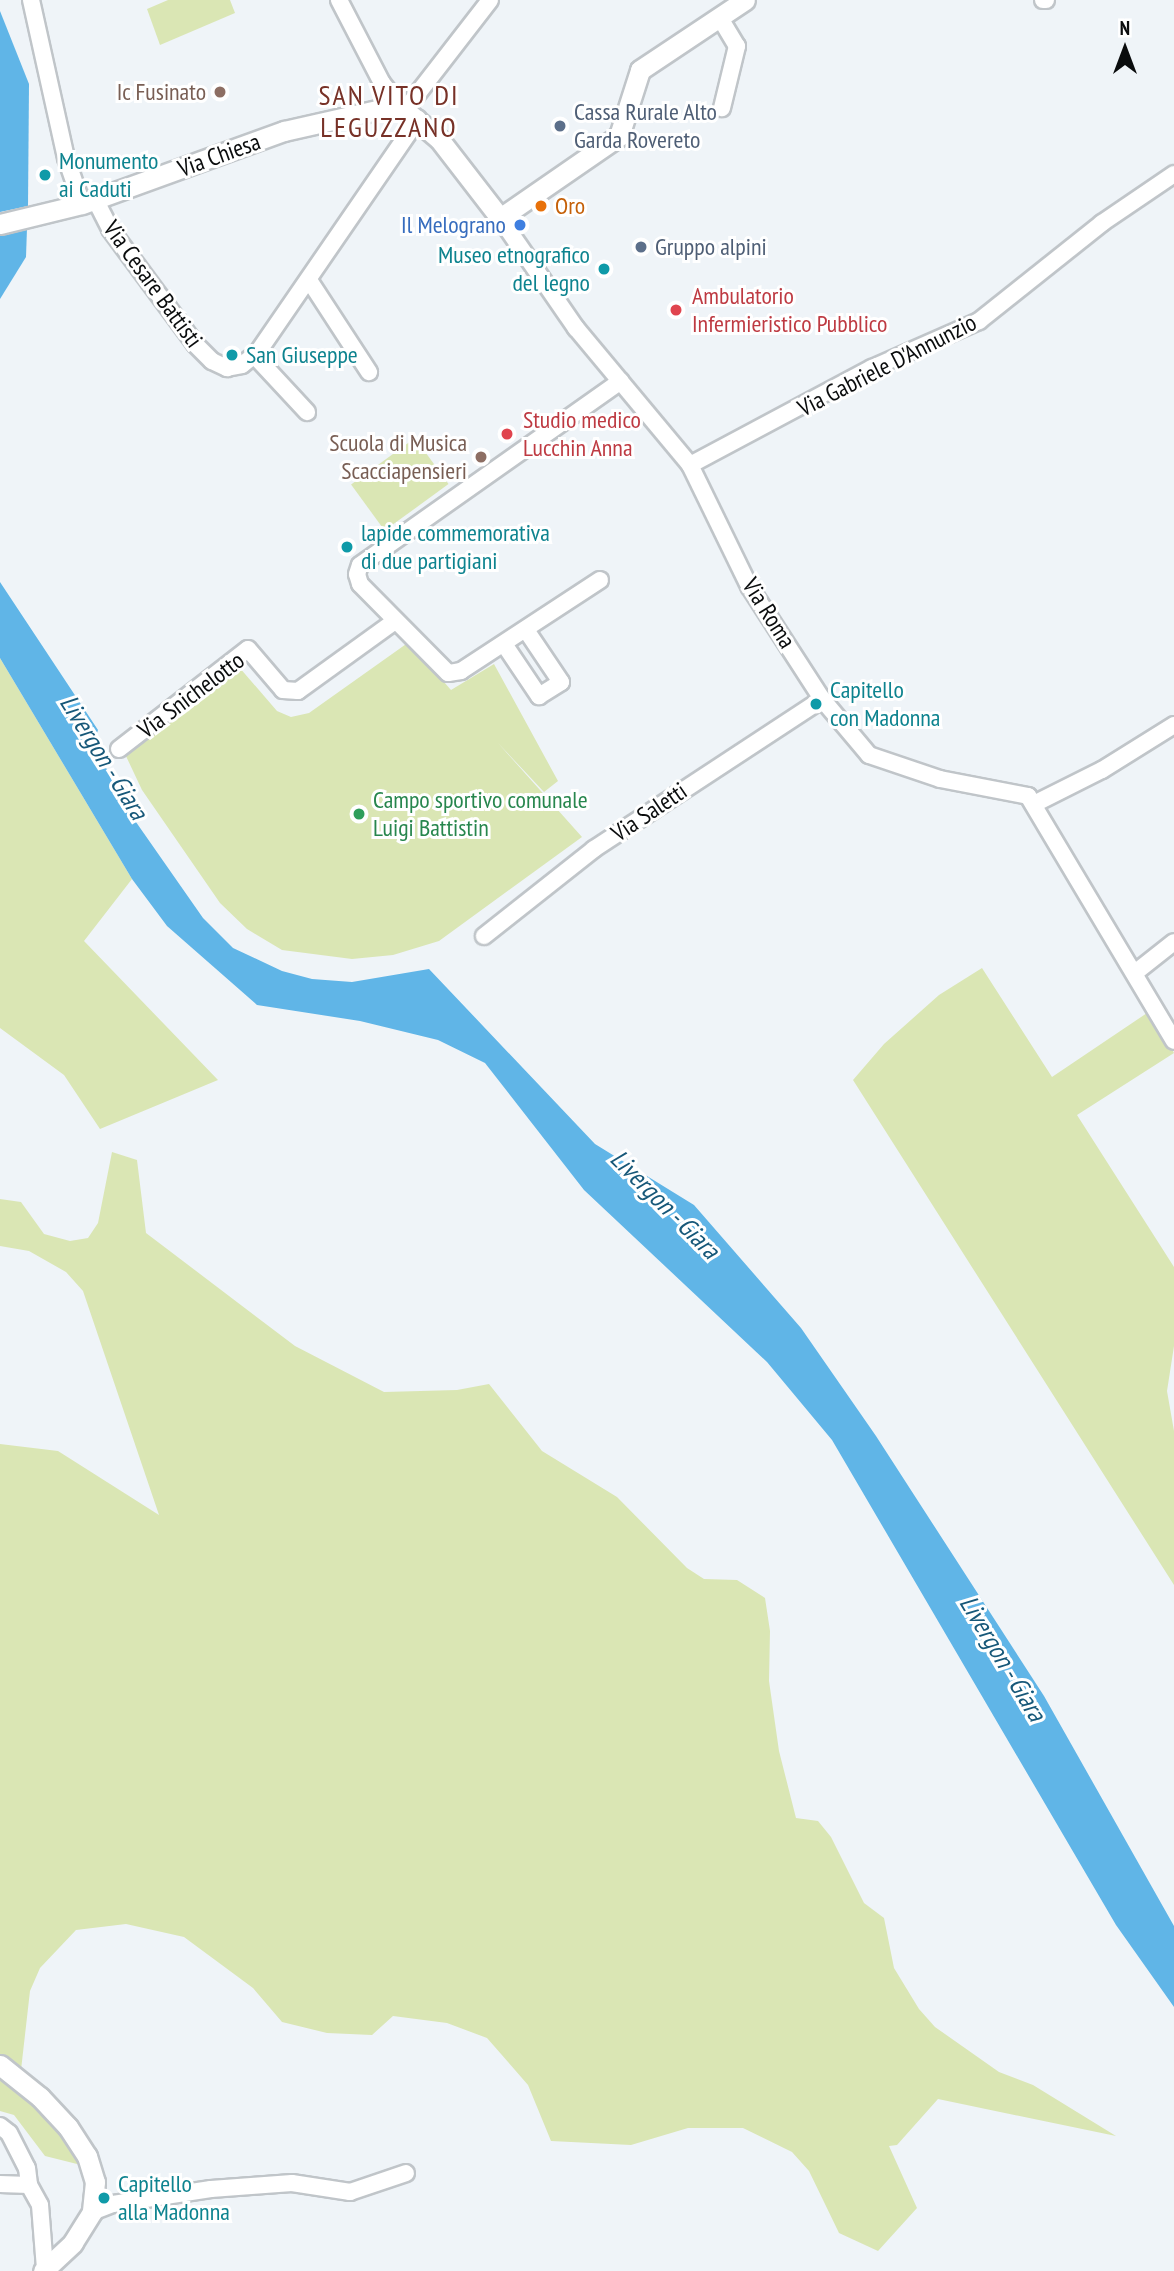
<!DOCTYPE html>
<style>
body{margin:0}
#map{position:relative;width:1174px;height:2271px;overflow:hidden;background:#eff4f8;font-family:"PT Sans Narrow",sans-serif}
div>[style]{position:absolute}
.green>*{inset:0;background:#dae6b4;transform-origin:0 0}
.water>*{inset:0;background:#60b5e7}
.roads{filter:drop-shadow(2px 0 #c0c5c9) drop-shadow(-2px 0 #c0c5c9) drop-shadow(0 2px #c0c5c9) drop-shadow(0 -2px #c0c5c9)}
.minor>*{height:16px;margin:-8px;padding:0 8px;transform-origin:8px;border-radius:8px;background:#fff}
.major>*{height:19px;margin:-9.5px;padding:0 9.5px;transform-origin:9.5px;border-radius:9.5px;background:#fff}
.dots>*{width:19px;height:19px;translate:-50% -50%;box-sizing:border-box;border:4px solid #fff;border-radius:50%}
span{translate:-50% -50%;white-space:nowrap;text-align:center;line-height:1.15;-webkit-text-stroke:6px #fff;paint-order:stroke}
.education-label{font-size:24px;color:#785e54}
.right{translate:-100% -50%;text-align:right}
.service-label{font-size:24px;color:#4e5e75}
.left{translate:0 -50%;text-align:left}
.street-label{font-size:24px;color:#0a0c0d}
.culture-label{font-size:24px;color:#0d838f}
.food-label{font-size:24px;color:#c56008}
.shop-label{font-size:24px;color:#366cbe}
.health-label{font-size:24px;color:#be3a42}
.leisure-label{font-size:24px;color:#27864d}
.water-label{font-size:26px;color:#175879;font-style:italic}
.quarter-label{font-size:28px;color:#773127;letter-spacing:2px}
.north{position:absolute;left:1090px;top:14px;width:70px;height:70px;-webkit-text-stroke:5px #fff;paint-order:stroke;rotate:0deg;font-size:19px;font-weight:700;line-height:28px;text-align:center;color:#0a0c0d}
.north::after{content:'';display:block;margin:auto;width:24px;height:32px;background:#0a0c0d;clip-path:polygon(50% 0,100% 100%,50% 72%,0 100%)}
</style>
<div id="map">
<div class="green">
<div style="clip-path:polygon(168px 0,230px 0,235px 13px,160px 45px,147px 9px)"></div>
<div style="left:415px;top:438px;width:57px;height:79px;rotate:54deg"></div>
<div style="clip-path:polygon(409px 642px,451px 690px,494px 664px,558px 781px,544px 792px,498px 743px,582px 837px,439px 941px,393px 955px,352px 959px,282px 950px,247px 929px,220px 903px,142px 790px,125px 754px,239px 667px,277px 711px,291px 717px,309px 713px)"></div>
<div style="clip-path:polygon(0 658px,132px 879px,84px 941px,218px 1080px,100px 1129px,64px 1075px,0 1028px)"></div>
<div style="clip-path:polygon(982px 968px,1052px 1077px,1150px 1011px,1174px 1053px,1077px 1115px,1174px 1267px,1174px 1346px,1167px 1391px,1174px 1431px,1174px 1585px,853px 1080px,884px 1044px,939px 995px)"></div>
<div style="clip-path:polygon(112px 1152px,137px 1160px,146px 1233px,295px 1346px,384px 1392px,457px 1390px,489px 1384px,542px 1451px,617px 1497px,687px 1568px,704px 1579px,737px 1580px,765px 1598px,770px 1631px,769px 1681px,779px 1751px,796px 1818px,818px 1821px,831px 1837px,864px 1903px,884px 1918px,894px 1968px,919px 2009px,935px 2027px,999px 2072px,1033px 2085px,1116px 2136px,938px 2099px,897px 2145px,889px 2146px,917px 2208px,878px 2251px,839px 2233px,809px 2171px,792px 2152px,743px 2128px,688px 2128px,631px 2145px,551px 2141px,528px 2085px,487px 2038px,447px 2023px,393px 2016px,372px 2035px,327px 2033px,282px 2022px,253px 1988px,184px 1937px,126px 1924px,76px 1930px,40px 1968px,30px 1991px,21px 2070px,85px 2166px,45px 2156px,14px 2115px,0 2111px,0 1444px,58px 1451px,159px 1515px,83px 1291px,66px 1272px,29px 1251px,0 1246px,0 1199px,21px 1202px,44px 1234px,70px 1241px,88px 1238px,98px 1223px)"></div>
</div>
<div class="water">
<div style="clip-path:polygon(0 11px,29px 84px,28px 206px,0 212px)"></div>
<div style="clip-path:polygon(27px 228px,26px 257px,0 299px,0 233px)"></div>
<div style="clip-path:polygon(0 582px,98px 730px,94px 742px,122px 802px,203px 918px,233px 948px,282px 971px,312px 979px,352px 982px,429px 969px,595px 1144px,694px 1205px,801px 1328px,876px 1436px,1044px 1696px,1174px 1926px,1174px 2007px,1116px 1925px,832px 1440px,767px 1362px,584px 1190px,485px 1063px,438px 1040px,360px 1021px,257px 1005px,167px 926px,132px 879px,0 658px)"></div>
</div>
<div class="roads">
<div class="minor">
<div style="left:31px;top:0;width:162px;rotate:77.5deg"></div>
<div style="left:66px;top:158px;width:49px;rotate:70.8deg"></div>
<div style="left:339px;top:0;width:93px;rotate:62.6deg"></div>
<div style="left:382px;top:83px;width:28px;rotate:52deg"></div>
<div style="left:1043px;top:0;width:3px"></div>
<div style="left:720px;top:18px;width:33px;rotate:59deg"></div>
<div style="left:737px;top:46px;width:64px;rotate:103.6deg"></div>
<div style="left:405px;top:110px;width:139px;rotate:-52.3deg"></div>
<div style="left:95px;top:199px;width:34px;rotate:63deg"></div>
<div style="left:110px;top:229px;width:143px;rotate:53.5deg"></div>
<div style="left:195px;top:344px;width:24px;rotate:45deg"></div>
<div style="left:212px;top:361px;width:17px;rotate:25deg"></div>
<div style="left:227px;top:368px;width:15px;rotate:-11deg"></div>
<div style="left:242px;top:365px;width:21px;rotate:-39deg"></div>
<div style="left:258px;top:352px;width:283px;rotate:-55.5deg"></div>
<div style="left:500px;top:218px;width:134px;rotate:55.4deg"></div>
<div style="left:576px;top:328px;width:178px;rotate:50.2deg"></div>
<div style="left:690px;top:465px;width:135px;rotate:64deg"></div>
<div style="left:749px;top:586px;width:135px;rotate:57.1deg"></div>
<div style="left:822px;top:699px;width:73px;rotate:50deg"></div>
<div style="left:869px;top:755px;width:75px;rotate:18.7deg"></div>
<div style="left:940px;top:779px;width:90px;rotate:10.9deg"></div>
<div style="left:1028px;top:796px;width:285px;rotate:59.2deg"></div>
<div style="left:309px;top:280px;width:110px;rotate:56.9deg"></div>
<div style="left:254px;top:355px;width:78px;rotate:47.1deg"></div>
<div style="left:690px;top:465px;width:206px;rotate:-28.1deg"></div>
<div style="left:872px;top:368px;width:117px;rotate:-23.7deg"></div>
<div style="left:979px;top:321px;width:157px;rotate:-38.5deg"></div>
<div style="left:1102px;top:223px;width:87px;rotate:-34.2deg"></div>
<div style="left:600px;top:580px;width:166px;rotate:146.8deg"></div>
<div style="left:461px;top:671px;width:13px;rotate:171deg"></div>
<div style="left:448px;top:673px;width:125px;rotate:-134.7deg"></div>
<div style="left:360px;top:584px;width:10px;rotate:-107deg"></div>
<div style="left:357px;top:574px;width:9px;rotate:-72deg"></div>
<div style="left:360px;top:565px;width:319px;rotate:-35.2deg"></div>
<div style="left:504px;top:644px;width:63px;rotate:56.1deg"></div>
<div style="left:539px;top:696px;width:26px;rotate:-32deg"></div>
<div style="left:561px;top:682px;width:63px;rotate:-123.9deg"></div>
<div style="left:119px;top:749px;width:163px;rotate:-37.8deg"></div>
<div style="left:248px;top:649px;width:54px;rotate:49.5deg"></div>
<div style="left:283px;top:690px;width:15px;rotate:4deg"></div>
<div style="left:298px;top:691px;width:120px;rotate:-35.8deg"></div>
<div style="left:1034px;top:804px;width:76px;rotate:-26.6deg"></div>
<div style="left:1102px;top:770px;width:85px;rotate:-32deg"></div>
<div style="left:484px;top:936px;width:140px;rotate:-38.3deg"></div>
<div style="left:594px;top:849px;width:273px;rotate:-33.3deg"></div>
<div style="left:1136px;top:972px;width:48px;rotate:-38.3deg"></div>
<div style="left:0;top:2126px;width:11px;rotate:38deg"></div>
<div style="left:9px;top:2133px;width:39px;rotate:63deg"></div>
<div style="left:27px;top:2168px;width:17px;rotate:83deg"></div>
<div style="left:29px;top:2185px;width:29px;rotate:-178deg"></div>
<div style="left:29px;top:2185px;width:23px;rotate:61deg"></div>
<div style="left:40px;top:2205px;width:63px;rotate:85.5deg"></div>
<div style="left:92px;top:2212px;width:22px;rotate:-21deg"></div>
<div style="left:113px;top:2204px;width:99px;rotate:-8.7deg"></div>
<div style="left:211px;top:2189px;width:81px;rotate:-4.2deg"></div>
<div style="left:292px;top:2183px;width:59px;rotate:8.8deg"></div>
<div style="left:350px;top:2192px;width:59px;rotate:-18.7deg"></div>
</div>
<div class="major">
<div style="left:0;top:224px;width:84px;rotate:-13.7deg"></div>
<div style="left:82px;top:204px;width:215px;rotate:-19.9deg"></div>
<div style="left:284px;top:131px;width:118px;rotate:-12.7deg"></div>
<div style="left:399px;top:105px;width:52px;rotate:40.4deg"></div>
<div style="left:439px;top:139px;width:100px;rotate:52.3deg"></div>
<div style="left:500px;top:218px;width:145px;rotate:-34.6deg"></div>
<div style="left:619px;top:136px;width:69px;rotate:-72.3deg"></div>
<div style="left:640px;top:70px;width:126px;rotate:-33.7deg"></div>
<div style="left:0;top:2065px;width:51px;rotate:38.7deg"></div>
<div style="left:40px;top:2097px;width:41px;rotate:47deg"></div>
<div style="left:68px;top:2127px;width:35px;rotate:57deg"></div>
<div style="left:87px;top:2156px;width:27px;rotate:73deg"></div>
<div style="left:95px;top:2182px;width:30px;rotate:96deg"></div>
<div style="left:92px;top:2212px;width:36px;rotate:122deg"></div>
<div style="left:73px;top:2243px;width:41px;rotate:137deg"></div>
</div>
</div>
<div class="dots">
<div style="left:220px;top:92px;background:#8d6e63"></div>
<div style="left:560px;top:126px;background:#5c6f8a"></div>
<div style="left:45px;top:175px;background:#0f9aa8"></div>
<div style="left:541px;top:206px;background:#e8710a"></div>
<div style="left:520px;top:225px;background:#3f7fe0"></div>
<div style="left:641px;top:247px;background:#5c6f8a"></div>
<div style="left:604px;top:269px;background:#0f9aa8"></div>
<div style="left:676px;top:310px;background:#e0444e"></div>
<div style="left:232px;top:355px;background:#0f9aa8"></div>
<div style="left:507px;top:434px;background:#e0444e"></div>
<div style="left:481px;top:457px;background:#8d6e63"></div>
<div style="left:347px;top:547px;background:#0f9aa8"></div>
<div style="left:816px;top:704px;background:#0f9aa8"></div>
<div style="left:359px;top:814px;background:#2e9e5b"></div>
<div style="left:104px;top:2198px;background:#0f9aa8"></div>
</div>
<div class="education-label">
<span class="right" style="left:206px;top:92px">Ic Fusinato</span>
<span class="right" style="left:467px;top:457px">Scuola di Musica<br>Scacciapensieri</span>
</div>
<div class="service-label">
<span class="left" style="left:574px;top:126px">Cassa Rurale Alto<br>Garda Rovereto</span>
<span class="left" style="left:655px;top:247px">Gruppo alpini</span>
</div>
<div class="street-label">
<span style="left:219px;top:155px;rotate:-20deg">Via Chiesa</span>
<span style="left:153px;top:284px;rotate:54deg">Via Cesare Battisti</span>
<span style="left:887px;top:365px;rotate:-27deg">Via Gabriele D'Annunzio</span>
<span style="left:769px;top:613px;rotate:58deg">Via Roma</span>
<span style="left:191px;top:695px;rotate:-37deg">Via Snichelotto</span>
<span style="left:649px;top:812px;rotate:-34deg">Via Saletti</span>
</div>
<div class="culture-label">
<span class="left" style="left:59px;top:175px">Monumento<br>ai Caduti</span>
<span class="right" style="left:590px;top:269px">Museo etnografico<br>del legno</span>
<span class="left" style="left:246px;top:355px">San Giuseppe</span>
<span class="left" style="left:361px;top:547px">lapide commemorativa<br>di due partigiani</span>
<span class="left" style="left:830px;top:704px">Capitello<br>con Madonna</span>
<span class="left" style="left:118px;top:2198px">Capitello<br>alla Madonna</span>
</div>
<div class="food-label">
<span class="left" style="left:555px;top:206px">Oro</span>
</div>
<div class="shop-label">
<span class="right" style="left:506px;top:225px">Il Melograno</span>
</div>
<div class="health-label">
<span class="left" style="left:692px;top:310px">Ambulatorio<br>Infermieristico Pubblico</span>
<span class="left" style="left:523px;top:434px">Studio medico<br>Lucchin Anna</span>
</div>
<div class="leisure-label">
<span class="left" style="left:373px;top:814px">Campo sportivo comunale<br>Luigi Battistin</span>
</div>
<div class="water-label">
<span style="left:104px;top:757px;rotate:58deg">Livergon - Giara</span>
<span style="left:665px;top:1204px;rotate:45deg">Livergon - Giara</span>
<span style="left:1003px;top:1658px;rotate:59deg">Livergon - Giara</span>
</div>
<div class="quarter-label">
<span style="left:389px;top:111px">SAN VITO DI<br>LEGUZZANO</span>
</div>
<div class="north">N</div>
</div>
